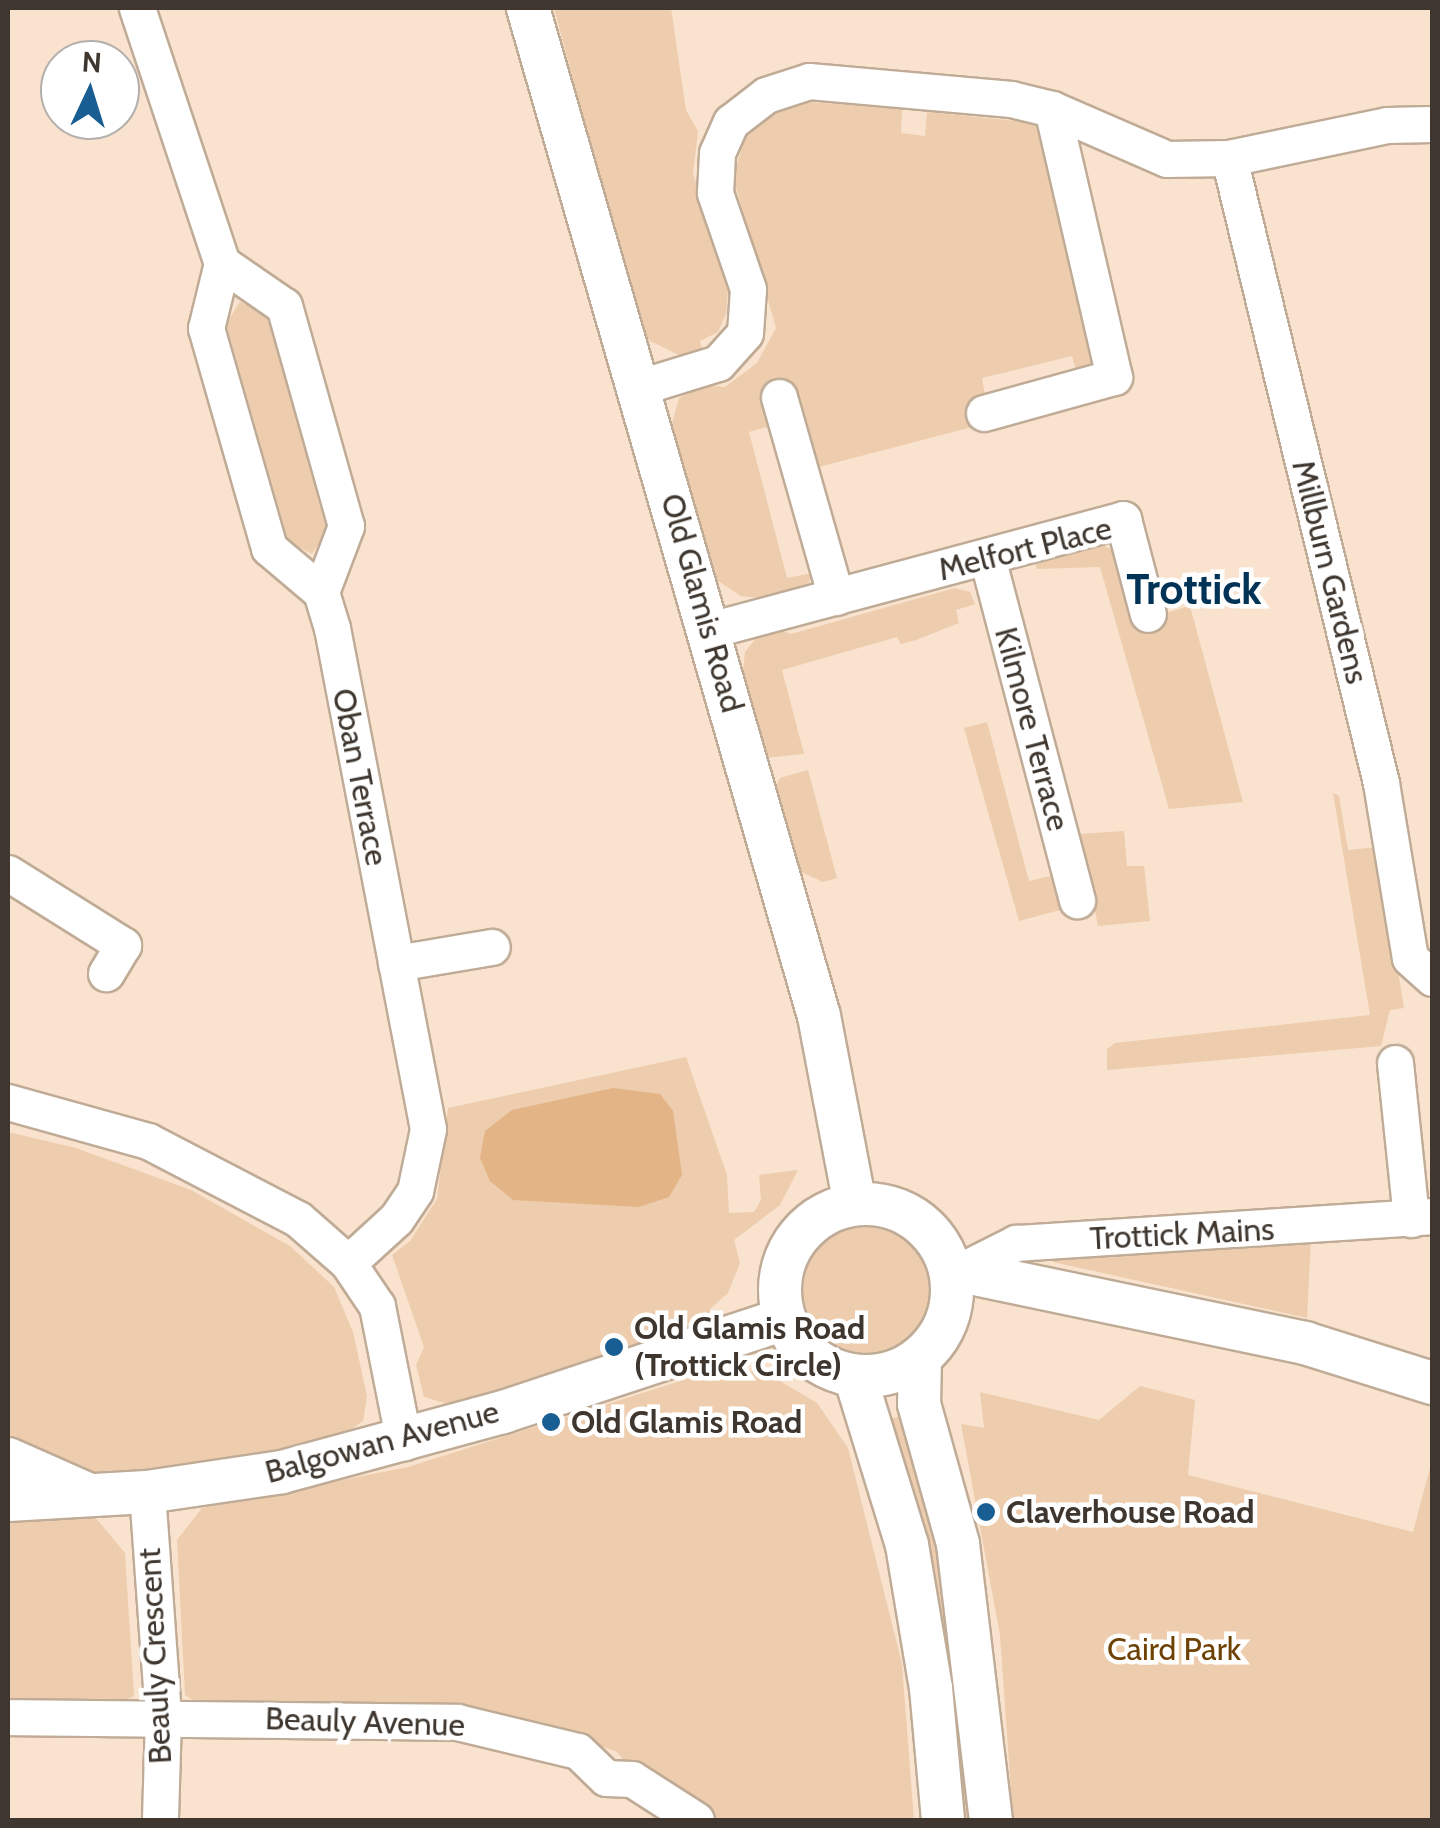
<!DOCTYPE html>
<style>
body{margin:0}
#map{position:relative;width:1440px;height:1828px;overflow:hidden;background:#f9e3ce;font-family:Cabin,sans-serif}
div>[style]{position:absolute}
.green>*{inset:0;background:#edcdad}
.round{border-radius:50%}
.water>*{inset:0;background:#e3b485}
.roads{filter:drop-shadow(2px 0 #bfab96) drop-shadow(-2px 0 #bfab96) drop-shadow(0 2px #bfab96) drop-shadow(0 -2px #bfab96)}
.minor>*{height:35px;margin:-17.5px;padding:0 17.5px;transform-origin:17.5px;border-radius:17.5px;background:#fff}
.tertiary>*{height:42px;margin:-21px;padding:0 21px;transform-origin:21px;border-radius:21px;background:#fff}
.tertiary>.ring{margin:-21px;padding:0;box-sizing:content-box;background:none;border:42px solid #fff;border-radius:50%}
.dots>*{width:28px;height:28px;translate:-50% -50%;box-sizing:border-box;border:5px solid #fff;border-radius:50%}
span{translate:-50% -50%;white-space:nowrap;text-align:center;line-height:1.15;-webkit-text-stroke:9px #fff;paint-order:stroke}
.street-label{font-size:32px;color:#3f372f}
.poi-label{font-size:32px;color:#3f372f;font-weight:700}
.left{translate:0 -50%;text-align:left}
.park-label{font-size:32px;color:#6e4205}
.district-label{font-size:42px;color:#013356;font-weight:700}
.frame{position:absolute;inset:0;border:10px solid #3f372f;pointer-events:none}
.north{position:absolute;left:40px;top:40px;width:100px;height:100px;box-sizing:border-box;background:#fff;border:2px solid #b2afac;border-radius:50%;rotate:4deg;font-size:28px;font-weight:700;line-height:40px;text-align:center;color:#3f372f}
.north::after{content:'';display:block;margin:auto;width:35px;height:45px;background:#195e93;clip-path:polygon(50% 0,100% 100%,50% 72%,0 100%)}
</style>
<div id="map">
<div class="green">
<div style="clip-path:polygon(554px 8px,671px 8px,686px 110px,698px 131px,693px 173px,728px 291px,726px 314px,718px 332px,700px 341px,702px 348px,681px 356px,642px 337px)"></div>
<div style="clip-path:polygon(809px 102px,902px 109px,901px 133px,925px 136px,927px 112px,1035px 123px,1043px 152px,1053px 159px,1094px 366px,1078px 377px,1072px 356px,982px 378px,986px 400px,976px 426px,815px 468px,793px 388px,774px 425px,749px 432px,787px 578px,812px 573px,809px 583px,762px 598px,741px 596px,715px 579px,670px 431px,679px 398px,705px 385px,725px 387px,757px 363px,776px 328px,733px 177px,745px 138px,773px 114px)"></div>
<div style="clip-path:polygon(240px 302px,266px 312px,327px 531px,312px 554px,288px 541px,226px 324px)"></div>
<div style="clip-path:polygon(1095px 540px,1122px 556px,1162px 614px,1190px 606px,1243px 802px,1169px 809px,1100px 567px,1037px 569px,1034px 559px)"></div>
<div style="clip-path:polygon(955px 588px,970px 592px,975px 604px,956px 610px,959px 623px,916px 640px,901px 644px,897px 637px,782px 670px,804px 754px,764px 758px,742px 680px,745px 652px,757px 637px,777px 629px,791px 634px)"></div>
<div style="clip-path:polygon(987px 722px,1029px 881px,1055px 875px,1064px 909px,1019px 921px,964px 728px)"></div>
<div style="clip-path:polygon(808px 770px,837px 878px,823px 882px,795px 869px,773px 791px,780px 778px)"></div>
<div style="clip-path:polygon(1333px 793px,1339px 796px,1348px 850px,1378px 847px,1404px 1008px,1390px 1010px,1381px 1046px,1107px 1070px,1107px 1049px,1115px 1043px,1370px 1015px)"></div>
<div style="clip-path:polygon(1124px 831px,1127px 866px,1144px 866px,1150px 921px,1098px 926px,1079px 834px)"></div>
<div style="clip-path:polygon(686px 1057px,727px 1175px,729px 1213px,754px 1212px,761px 1200px,759px 1175px,798px 1170px,780px 1205px,734px 1240px,740px 1263px,728px 1293px,710px 1309px,718px 1322px,454px 1406px,424px 1397px,416px 1365px,424px 1347px,392px 1255px,410px 1241px,437px 1199px,448px 1108px)"></div>
<div style="clip-path:polygon(8px 1132px,76px 1148px,191px 1190px,290px 1246px,334px 1287px,353px 1332px,367px 1396px,363px 1421px,343px 1435px,344px 1442px,122px 1480px,60px 1471px,8px 1448px)"></div>
<div class="round" style="left:802px;top:1224px;width:132px;height:132px"></div>
<div style="clip-path:polygon(1311px 1239px,1307px 1318px,1053px 1262px,1052px 1251px)"></div>
<div style="clip-path:polygon(731px 1365px,775px 1378px,817px 1403px,848px 1448px,902px 1664px,914px 1820px,712px 1820px,630px 1768px,617px 1752px,544px 1725px,204px 1707px,185px 1695px,177px 1540px,202px 1508px,408px 1467px)"></div>
<div style="clip-path:polygon(1140px 1386px,1195px 1400px,1188px 1475px,1413px 1532px,1432px 1460px,1432px 1820px,1013px 1820px,1000px 1635px,961px 1424px,984px 1428px,980px 1392px,1099px 1420px)"></div>
<div style="clip-path:polygon(904px 1415px,944px 1545px,976px 1820px,958px 1820px,884px 1421px)"></div>
<div style="clip-path:polygon(95px 1517px,125px 1553px,134px 1696px,117px 1704px,8px 1704px,8px 1520px)"></div>
</div>
<div class="water">
<div style="clip-path:polygon(613px 1088px,660px 1094px,673px 1111px,682px 1175px,669px 1197px,639px 1207px,513px 1200px,490px 1181px,480px 1158px,485px 1131px,512px 1110px)"></div>
</div>
<div class="roads">
<div class="minor">
<div style="left:137px;top:8px;width:269px;rotate:71.6deg"></div>
<div style="left:1229px;top:158px;width:643px;rotate:76.33deg"></div>
<div style="left:1381px;top:783px;width:177px;rotate:80.6deg"></div>
<div style="left:1410px;top:958px;width:30px;rotate:42deg"></div>
<div style="left:640px;top:387px;width:82px;rotate:-17.1deg"></div>
<div style="left:718px;top:363px;width:40px;rotate:-48deg"></div>
<div style="left:745px;top:333px;width:44px;rotate:-86.1deg"></div>
<div style="left:748px;top:289px;width:102px;rotate:-109deg"></div>
<div style="left:715px;top:193px;width:40px;rotate:-87.1deg"></div>
<div style="left:717px;top:153px;width:34px;rotate:-66deg"></div>
<div style="left:731px;top:122px;width:44px;rotate:-37.6deg"></div>
<div style="left:766px;top:95px;width:45px;rotate:-18deg"></div>
<div style="left:809px;top:81px;width:203px;rotate:5.1deg"></div>
<div style="left:1011px;top:99px;width:42px;rotate:13.7deg"></div>
<div style="left:1052px;top:109px;width:125px;rotate:23.5deg"></div>
<div style="left:1167px;top:159px;width:62px;rotate:-0.9deg"></div>
<div style="left:1229px;top:158px;width:161px;rotate:-11.8deg"></div>
<div style="left:1387px;top:125px;width:45px;rotate:-1.3deg"></div>
<div style="left:779px;top:397px;width:208px;rotate:74.1deg"></div>
<div style="left:984px;top:413px;width:135px;rotate:-15.5deg"></div>
<div style="left:1114px;top:377px;width:275px;rotate:-103deg"></div>
<div style="left:987px;top:557px;width:355px;rotate:75.3deg"></div>
<div style="left:321px;top:592px;width:71px;rotate:-69.3deg"></div>
<div style="left:346px;top:526px;width:229px;rotate:-105.7deg"></div>
<div style="left:284px;top:306px;width:75px;rotate:-145.3deg"></div>
<div style="left:222px;top:263px;width:67px;rotate:103.8deg"></div>
<div style="left:206px;top:328px;width:229px;rotate:74deg"></div>
<div style="left:269px;top:548px;width:68px;rotate:40.2deg"></div>
<div style="left:321px;top:592px;width:38px;rotate:73deg"></div>
<div style="left:332px;top:628px;width:510px;rotate:79.15deg"></div>
<div style="left:428px;top:1129px;width:63px;rotate:101.8deg"></div>
<div style="left:415px;top:1191px;width:34px;rotate:124deg"></div>
<div style="left:396px;top:1219px;width:65px;rotate:137.5deg"></div>
<div style="left:710px;top:630px;width:428px;rotate:-15deg"></div>
<div style="left:1123px;top:519px;width:98px;rotate:75.3deg"></div>
<div style="left:8px;top:873px;width:136px;rotate:32.1deg"></div>
<div style="left:123px;top:945px;width:33px;rotate:121deg"></div>
<div style="left:396px;top:963px;width:97px;rotate:-9.5deg"></div>
<div style="left:1395px;top:1063px;width:157px;rotate:84.1deg"></div>
<div style="left:8px;top:1102px;width:145px;rotate:15.6deg"></div>
<div style="left:148px;top:1141px;width:169px;rotate:27.5deg"></div>
<div style="left:298px;top:1219px;width:67px;rotate:41.3deg"></div>
<div style="left:348px;top:1263px;width:52px;rotate:56deg"></div>
<div style="left:377px;top:1306px;width:139px;rotate:78.8deg"></div>
<div style="left:960px;top:1271px;width:63px;rotate:-26.6deg"></div>
<div style="left:1016px;top:1243px;width:417px;rotate:-3.7deg"></div>
<div style="left:147px;top:1492px;width:226px;rotate:85.9deg"></div>
<div style="left:163px;top:1717px;width:103px;rotate:91.7deg"></div>
<div style="left:8px;top:1717px;width:449px;rotate:0.6deg"></div>
<div style="left:457px;top:1722px;width:124px;rotate:13.5deg"></div>
<div style="left:578px;top:1751px;width:39px;rotate:44deg"></div>
<div style="left:606px;top:1778px;width:26px;rotate:2deg"></div>
<div style="left:632px;top:1779px;width:76px;rotate:32.6deg"></div>
</div>
<div class="tertiary">
<div style="left:528px;top:8px;width:1049px;rotate:73.9deg"></div>
<div style="left:819px;top:1016px;width:191px;rotate:79.2deg"></div>
<div class="ring" style="left:780px;top:1204px;width:130px;height:130px"></div>
<div style="left:951px;top:1269px;width:362px;rotate:11.8deg"></div>
<div style="left:1305px;top:1343px;width:133px;rotate:17.5deg"></div>
<div style="left:920px;top:1358px;width:46px;rotate:91.2deg"></div>
<div style="left:919px;top:1404px;width:145px;rotate:74.4deg"></div>
<div style="left:958px;top:1544px;width:278px;rotate:83.2deg"></div>
<div style="left:855px;top:1376px;width:177px;rotate:72.9deg"></div>
<div style="left:907px;top:1545px;width:145px;rotate:80.5deg"></div>
<div style="left:931px;top:1688px;width:133px;rotate:84.8deg"></div>
<div style="left:8px;top:1459px;width:84px;rotate:23.8deg"></div>
<div style="left:8px;top:1500px;width:139px;rotate:-3.3deg"></div>
<div style="left:147px;top:1492px;width:136px;rotate:-8.4deg"></div>
<div style="left:282px;top:1472px;width:229px;rotate:-15.2deg"></div>
<div style="left:503px;top:1412px;width:296px;rotate:-18.3deg"></div>
</div>
</div>
<div class="dots">
<div style="left:614px;top:1347px;background:#195e93"></div>
<div style="left:551px;top:1422px;background:#195e93"></div>
<div style="left:986px;top:1512px;background:#195e93"></div>
</div>
<div class="street-label">
<span style="left:1025px;top:549px;rotate:-14deg">Melfort Place</span>
<span style="left:1330px;top:572px;rotate:76deg">Millburn Gardens</span>
<span style="left:702px;top:603px;rotate:74deg">Old Glamis Road</span>
<span style="left:1032px;top:729px;rotate:75deg">Kilmore Terrace</span>
<span style="left:360px;top:777px;rotate:79deg">Oban Terrace</span>
<span style="left:1182px;top:1234px;rotate:-3deg">Trottick Mains</span>
<span style="left:382px;top:1442px;rotate:-15deg">Balgowan Avenue</span>
<span style="left:155px;top:1656px;rotate:-93deg">Beauly Crescent</span>
<span style="left:365px;top:1722px;rotate:2deg">Beauly Avenue</span>
</div>
<div class="poi-label">
<span class="left" style="left:634px;top:1347px">Old Glamis Road<br>(Trottick Circle)</span>
<span class="left" style="left:571px;top:1422px">Old Glamis Road</span>
<span class="left" style="left:1006px;top:1512px">Claverhouse Road</span>
</div>
<div class="park-label">
<span style="left:1174px;top:1649px">Caird Park</span>
</div>
<div class="district-label">
<span style="left:1194px;top:589px">Trottick</span>
</div>
<div class="frame"></div>
<div class="north">N</div>
</div>
